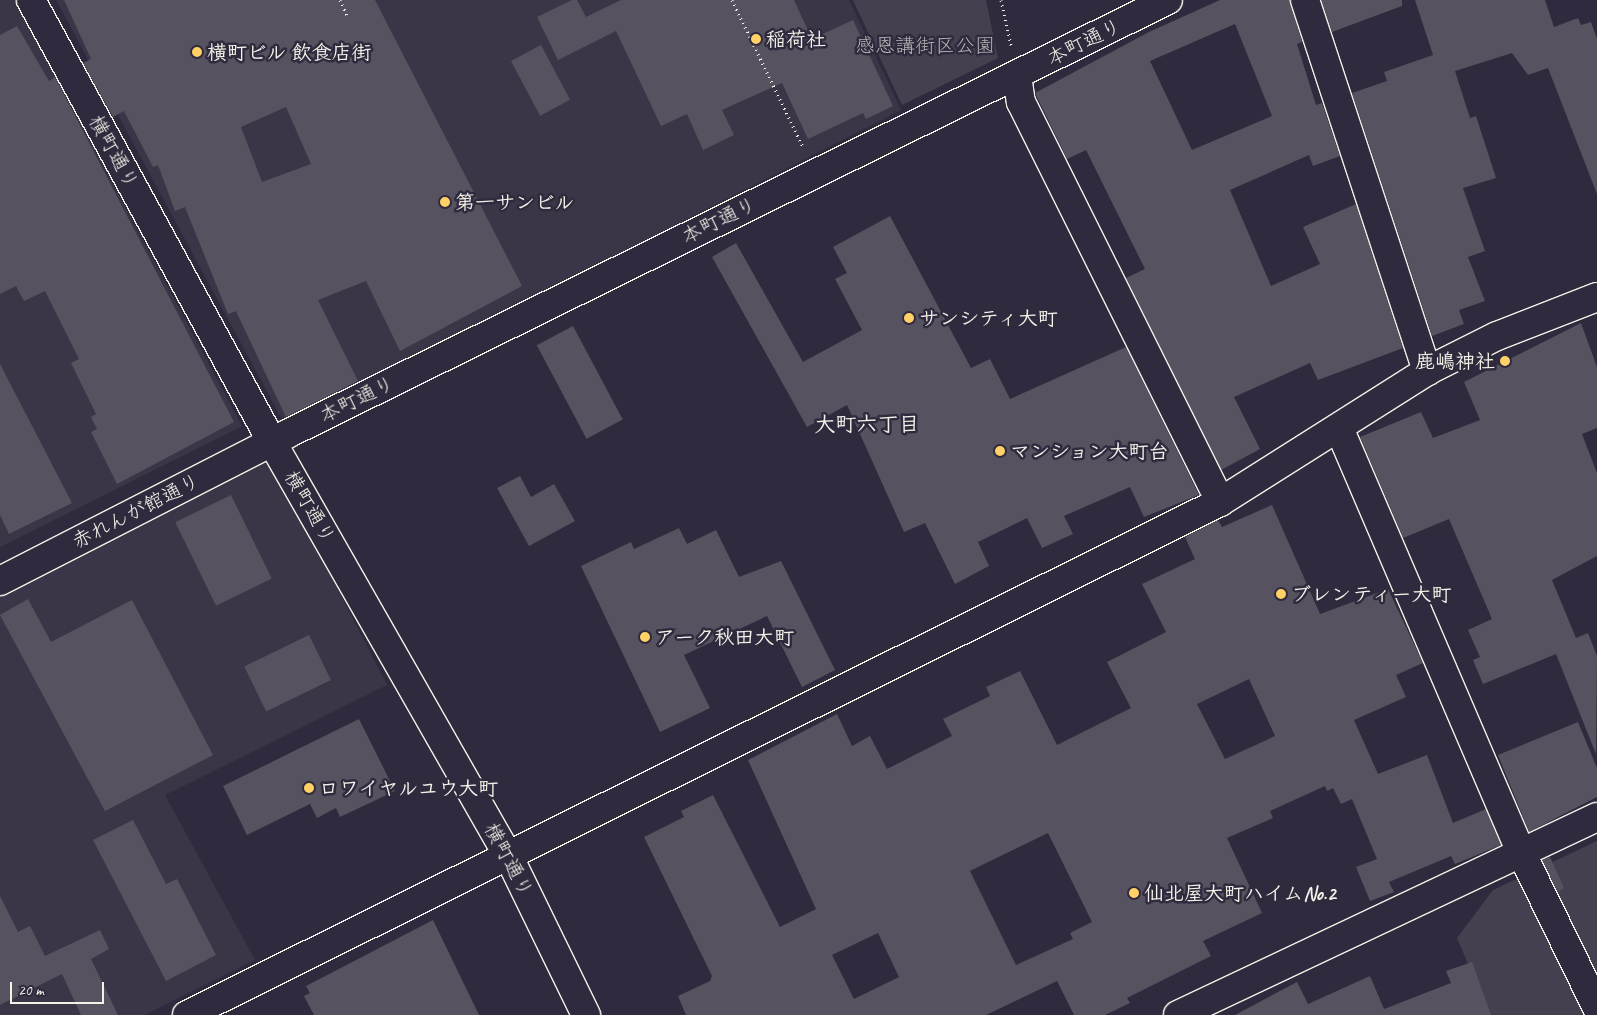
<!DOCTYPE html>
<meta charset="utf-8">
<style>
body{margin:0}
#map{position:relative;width:1597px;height:1015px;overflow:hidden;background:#2f2a3d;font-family:Caveat,"Klee One",sans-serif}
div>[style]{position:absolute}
.built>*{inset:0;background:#3b3647}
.green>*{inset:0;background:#454050}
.building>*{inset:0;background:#56525f;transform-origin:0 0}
.path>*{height:3px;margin-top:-1.5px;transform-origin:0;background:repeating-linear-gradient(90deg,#f4f1e8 0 1px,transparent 0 5px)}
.roads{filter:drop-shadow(1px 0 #f4f1e8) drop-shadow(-1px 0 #f4f1e8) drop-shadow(0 1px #f4f1e8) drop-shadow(0 -1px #f4f1e8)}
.minor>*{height:28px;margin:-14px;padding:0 14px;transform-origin:14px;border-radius:14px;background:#2f2a3d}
.dots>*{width:14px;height:14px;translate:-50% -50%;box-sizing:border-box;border:2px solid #2f2a3d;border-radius:50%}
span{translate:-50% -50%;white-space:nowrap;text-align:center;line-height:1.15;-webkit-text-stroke:5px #2f2a3d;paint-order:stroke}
.poi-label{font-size:20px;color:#f4f1e8;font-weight:700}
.left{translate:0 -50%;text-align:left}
.right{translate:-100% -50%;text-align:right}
.street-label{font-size:20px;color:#f4f1e8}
.park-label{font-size:20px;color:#b7b3b3}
.neighbourhood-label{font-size:21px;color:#f4f1e8;font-weight:700}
.scale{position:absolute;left:10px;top:982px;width:94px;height:22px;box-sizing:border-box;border:2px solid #f4f1e8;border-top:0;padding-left:6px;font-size:15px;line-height:18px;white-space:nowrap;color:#f4f1e8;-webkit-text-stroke:4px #2f2a3d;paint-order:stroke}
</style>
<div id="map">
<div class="built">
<div style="clip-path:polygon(0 0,15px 0,242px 426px,0 547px)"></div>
<div style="clip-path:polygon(56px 0,849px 0,901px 110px,288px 423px,279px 414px)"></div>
<div style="clip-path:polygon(268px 454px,387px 685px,165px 795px,255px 960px,144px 1015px,0 1015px,0 590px)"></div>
</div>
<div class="green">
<div style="clip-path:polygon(853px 0,986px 0,998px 58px,902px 105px)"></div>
<div style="clip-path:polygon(1597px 841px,1597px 1015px,1490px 1015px,1457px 938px,1493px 890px)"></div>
</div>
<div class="building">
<div style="clip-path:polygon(evenodd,64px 0,375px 0,522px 286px,400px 351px,366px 281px,318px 300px,358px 381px,286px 417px,236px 311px,228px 314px,185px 207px,175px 211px,158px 165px,153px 167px,124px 111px,113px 117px,83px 63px,91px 59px,64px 0,286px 107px,311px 164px,262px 182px,241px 127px,286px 107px)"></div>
<div style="clip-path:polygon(572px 0,577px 0,586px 17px,621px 0,794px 0,812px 39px,853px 20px,893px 106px,866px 119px,863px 113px,808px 139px,782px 83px,722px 110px,734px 135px,703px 150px,687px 114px,661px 126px,616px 31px,558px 60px,537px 17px)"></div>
<div style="clip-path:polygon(evenodd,1220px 0,1290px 0,1302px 42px,1297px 44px,1316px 105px,1322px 103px,1340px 156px,1313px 166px,1309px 155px,1230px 190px,1271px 286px,1320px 264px,1303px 227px,1356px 204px,1403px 348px,1318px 380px,1310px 363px,1234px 397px,1260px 449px,1221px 470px,1126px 278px,1145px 269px,1086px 150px,1067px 159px,1035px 93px,1149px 32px,1220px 0,1235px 24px,1272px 116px,1192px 150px,1150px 61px,1235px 24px)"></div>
<div style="clip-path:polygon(1321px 0,1402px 0,1402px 6px,1332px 32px)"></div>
<div style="clip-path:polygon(1415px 0,1545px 0,1554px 27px,1578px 18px,1581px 25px,1591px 22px,1597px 39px,1597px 194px,1548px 68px,1528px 75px,1512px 53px,1455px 71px,1470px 118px,1476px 116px,1496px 178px,1463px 188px,1485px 251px,1468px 257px,1485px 301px,1459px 310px,1464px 324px,1432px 336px,1352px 93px,1387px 81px,1384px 72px,1433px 55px)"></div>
<div style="clip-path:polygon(17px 26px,49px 81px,55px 77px,234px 422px,117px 484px,91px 432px,97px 429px,91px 417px,96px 414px,71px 363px,79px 359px,45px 291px,24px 301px,16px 286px,0 294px,0 35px)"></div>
<div style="left:541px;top:45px;width:62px;height:34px;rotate:62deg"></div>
<div style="clip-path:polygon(890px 216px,971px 368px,990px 359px,1010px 399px,1126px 347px,1199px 495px,1144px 517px,1130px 487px,1064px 516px,1073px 534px,1042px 548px,1027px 518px,978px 542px,989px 566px,955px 584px,925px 523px,904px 532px,847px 405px,807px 427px,712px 257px,736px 243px,803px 362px,862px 330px,835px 279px,847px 273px,833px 247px)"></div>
<div style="clip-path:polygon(1581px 323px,1597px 367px,1597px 428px,1582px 434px,1597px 473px,1597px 556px,1552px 580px,1576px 638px,1588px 633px,1597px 656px,1596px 754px,1556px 654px,1483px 684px,1473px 660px,1480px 657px,1468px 630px,1492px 619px,1449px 519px,1403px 538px,1360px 437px,1421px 412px,1433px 438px,1480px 420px,1464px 382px)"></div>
<div style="left:573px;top:326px;width:106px;height:41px;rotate:62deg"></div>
<div style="clip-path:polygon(0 364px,72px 503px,9px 534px,0 515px)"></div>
<div style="clip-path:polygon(520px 476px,531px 497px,554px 484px,575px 521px,529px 546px,497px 488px)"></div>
<div style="left:231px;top:495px;width:93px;height:62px;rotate:64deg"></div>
<div style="clip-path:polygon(evenodd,1272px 505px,1320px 614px,1388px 589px,1423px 663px,1396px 675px,1406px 697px,1354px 720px,1378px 774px,1427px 755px,1453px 823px,1486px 809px,1501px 845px,1455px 864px,1451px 856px,1389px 882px,1394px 892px,1370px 901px,1356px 867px,1377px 859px,1352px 799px,1341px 804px,1333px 788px,1327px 791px,1325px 786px,1270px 811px,1273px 818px,1227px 838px,1262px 913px,1203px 941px,1211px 956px,1127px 998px,1130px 1003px,1105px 1015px,1074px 1015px,1057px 981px,986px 1015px,686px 1015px,678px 996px,710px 981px,712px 976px,644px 837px,684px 817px,681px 811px,713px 795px,780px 927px,816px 909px,748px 760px,837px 714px,852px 746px,870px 736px,887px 769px,952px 736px,943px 719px,990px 696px,986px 687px,1020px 671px,1057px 745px,1131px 708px,1107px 662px,1166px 632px,1142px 584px,1195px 559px,1185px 537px,1218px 520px,1222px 527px,1272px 505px,1249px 679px,1275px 736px,1225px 759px,1197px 704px,1249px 679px,1272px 505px,1048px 833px,1092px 922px,1070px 933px,1073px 939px,1016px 965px,970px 871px,1048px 833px,1272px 505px,878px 933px,899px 977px,854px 999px,832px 955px,878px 933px)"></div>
<div style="clip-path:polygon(679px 528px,687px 544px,716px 530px,739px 577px,781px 561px,835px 670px,802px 687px,767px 616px,684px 655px,710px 708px,660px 732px,581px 566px,631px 542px,634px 549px)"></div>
<div style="clip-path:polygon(28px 599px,51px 642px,132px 600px,213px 755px,105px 811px,0 615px)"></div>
<div style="left:309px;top:635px;width:50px;height:72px;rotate:64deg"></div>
<div style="clip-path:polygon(359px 719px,395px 791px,340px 817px,336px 808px,317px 818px,310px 804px,247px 835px,223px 786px)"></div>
<div style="clip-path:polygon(1578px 722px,1597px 768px,1597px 797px,1529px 832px,1498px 755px)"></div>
<div style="clip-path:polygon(133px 820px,166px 884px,177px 879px,216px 955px,166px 981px,93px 840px)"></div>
<div style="clip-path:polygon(1550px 857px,1564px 888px,1558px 892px,1542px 860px)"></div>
<div style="clip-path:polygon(0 896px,18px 932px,30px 926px,45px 956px,100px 930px,109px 949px,91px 959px,118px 1015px,81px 1015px,62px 974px,0 1005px)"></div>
<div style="clip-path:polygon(433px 920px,479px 1015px,314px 1015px,304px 996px,310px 993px,306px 986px)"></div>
<div style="clip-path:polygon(1472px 962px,1491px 1015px,1235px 1015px,1297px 982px,1308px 1004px,1370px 976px,1384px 1009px,1451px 983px,1446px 971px)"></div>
</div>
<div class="path">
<div style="left:340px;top:0;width:19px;rotate:65deg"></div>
<div style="left:732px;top:0;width:163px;rotate:64.2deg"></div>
<div style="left:1001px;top:0;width:46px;rotate:77.5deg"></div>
</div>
<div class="roads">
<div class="minor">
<div style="left:31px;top:0;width:503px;rotate:61.4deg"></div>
<div style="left:272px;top:442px;width:476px;rotate:60.3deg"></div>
<div style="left:508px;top:855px;width:178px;rotate:64deg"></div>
<div style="left:1305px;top:0;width:391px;rotate:71.8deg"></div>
<div style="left:1017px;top:75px;width:27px;rotate:82deg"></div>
<div style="left:1021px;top:102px;width:447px;rotate:63.5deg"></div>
<div style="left:1339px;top:428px;width:461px;rotate:66.8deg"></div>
<div style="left:1521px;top:852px;width:174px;rotate:64deg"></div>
<div style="left:0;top:581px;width:322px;rotate:-27.1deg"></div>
<div style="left:287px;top:434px;width:982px;rotate:-26.23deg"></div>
<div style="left:187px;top:1015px;width:1153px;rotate:-26.41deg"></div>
<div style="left:1220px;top:502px;width:245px;rotate:-32.3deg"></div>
<div style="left:1427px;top:371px;width:78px;rotate:-26.6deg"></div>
<div style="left:1497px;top:336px;width:107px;rotate:-21.3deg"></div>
<div style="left:1178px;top:1015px;width:463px;rotate:-25.3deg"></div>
</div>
</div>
<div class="dots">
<div style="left:756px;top:39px;background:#ffd166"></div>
<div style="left:197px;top:52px;background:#ffd166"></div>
<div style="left:445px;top:202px;background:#ffd166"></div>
<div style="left:909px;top:318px;background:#ffd166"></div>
<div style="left:1505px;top:361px;background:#ffd166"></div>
<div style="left:1000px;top:451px;background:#ffd166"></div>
<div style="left:1281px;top:594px;background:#ffd166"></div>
<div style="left:645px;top:637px;background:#ffd166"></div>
<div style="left:309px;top:788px;background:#ffd166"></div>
<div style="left:1134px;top:893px;background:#ffd166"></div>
</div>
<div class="poi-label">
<span class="left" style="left:766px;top:39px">稲荷社</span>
<span class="left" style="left:207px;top:52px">横町ビル 飲食店街</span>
<span class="left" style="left:455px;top:202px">第一サンビル</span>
<span class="left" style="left:919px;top:318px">サンシティ大町</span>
<span class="right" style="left:1495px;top:361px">鹿嶋神社</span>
<span class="left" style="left:1010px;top:451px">マンション大町台</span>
<span class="left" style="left:1291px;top:594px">ブレンティー大町</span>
<span class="left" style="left:655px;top:637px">アーク秋田大町</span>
<span class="left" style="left:319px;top:788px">ロワイヤルユウ大町</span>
<span class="left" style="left:1144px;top:893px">仙北屋大町ハイムNo.2</span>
</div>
<div class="street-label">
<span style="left:1084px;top:42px;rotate:-26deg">本町通り</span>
<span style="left:114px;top:152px;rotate:61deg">横町通り</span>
<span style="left:719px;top:220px;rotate:-26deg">本町通り</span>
<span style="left:357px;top:399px;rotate:-26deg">本町通り</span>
<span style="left:310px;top:507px;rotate:60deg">横町通り</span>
<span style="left:136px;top:511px;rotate:-27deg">赤れんが館通り</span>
<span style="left:509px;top:860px;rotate:62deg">横町通り</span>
</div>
<div class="park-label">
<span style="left:925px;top:45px">感恩講街区公園</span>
</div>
<div class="neighbourhood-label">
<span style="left:867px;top:424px">大町六丁目</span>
</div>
<div class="scale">20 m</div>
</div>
